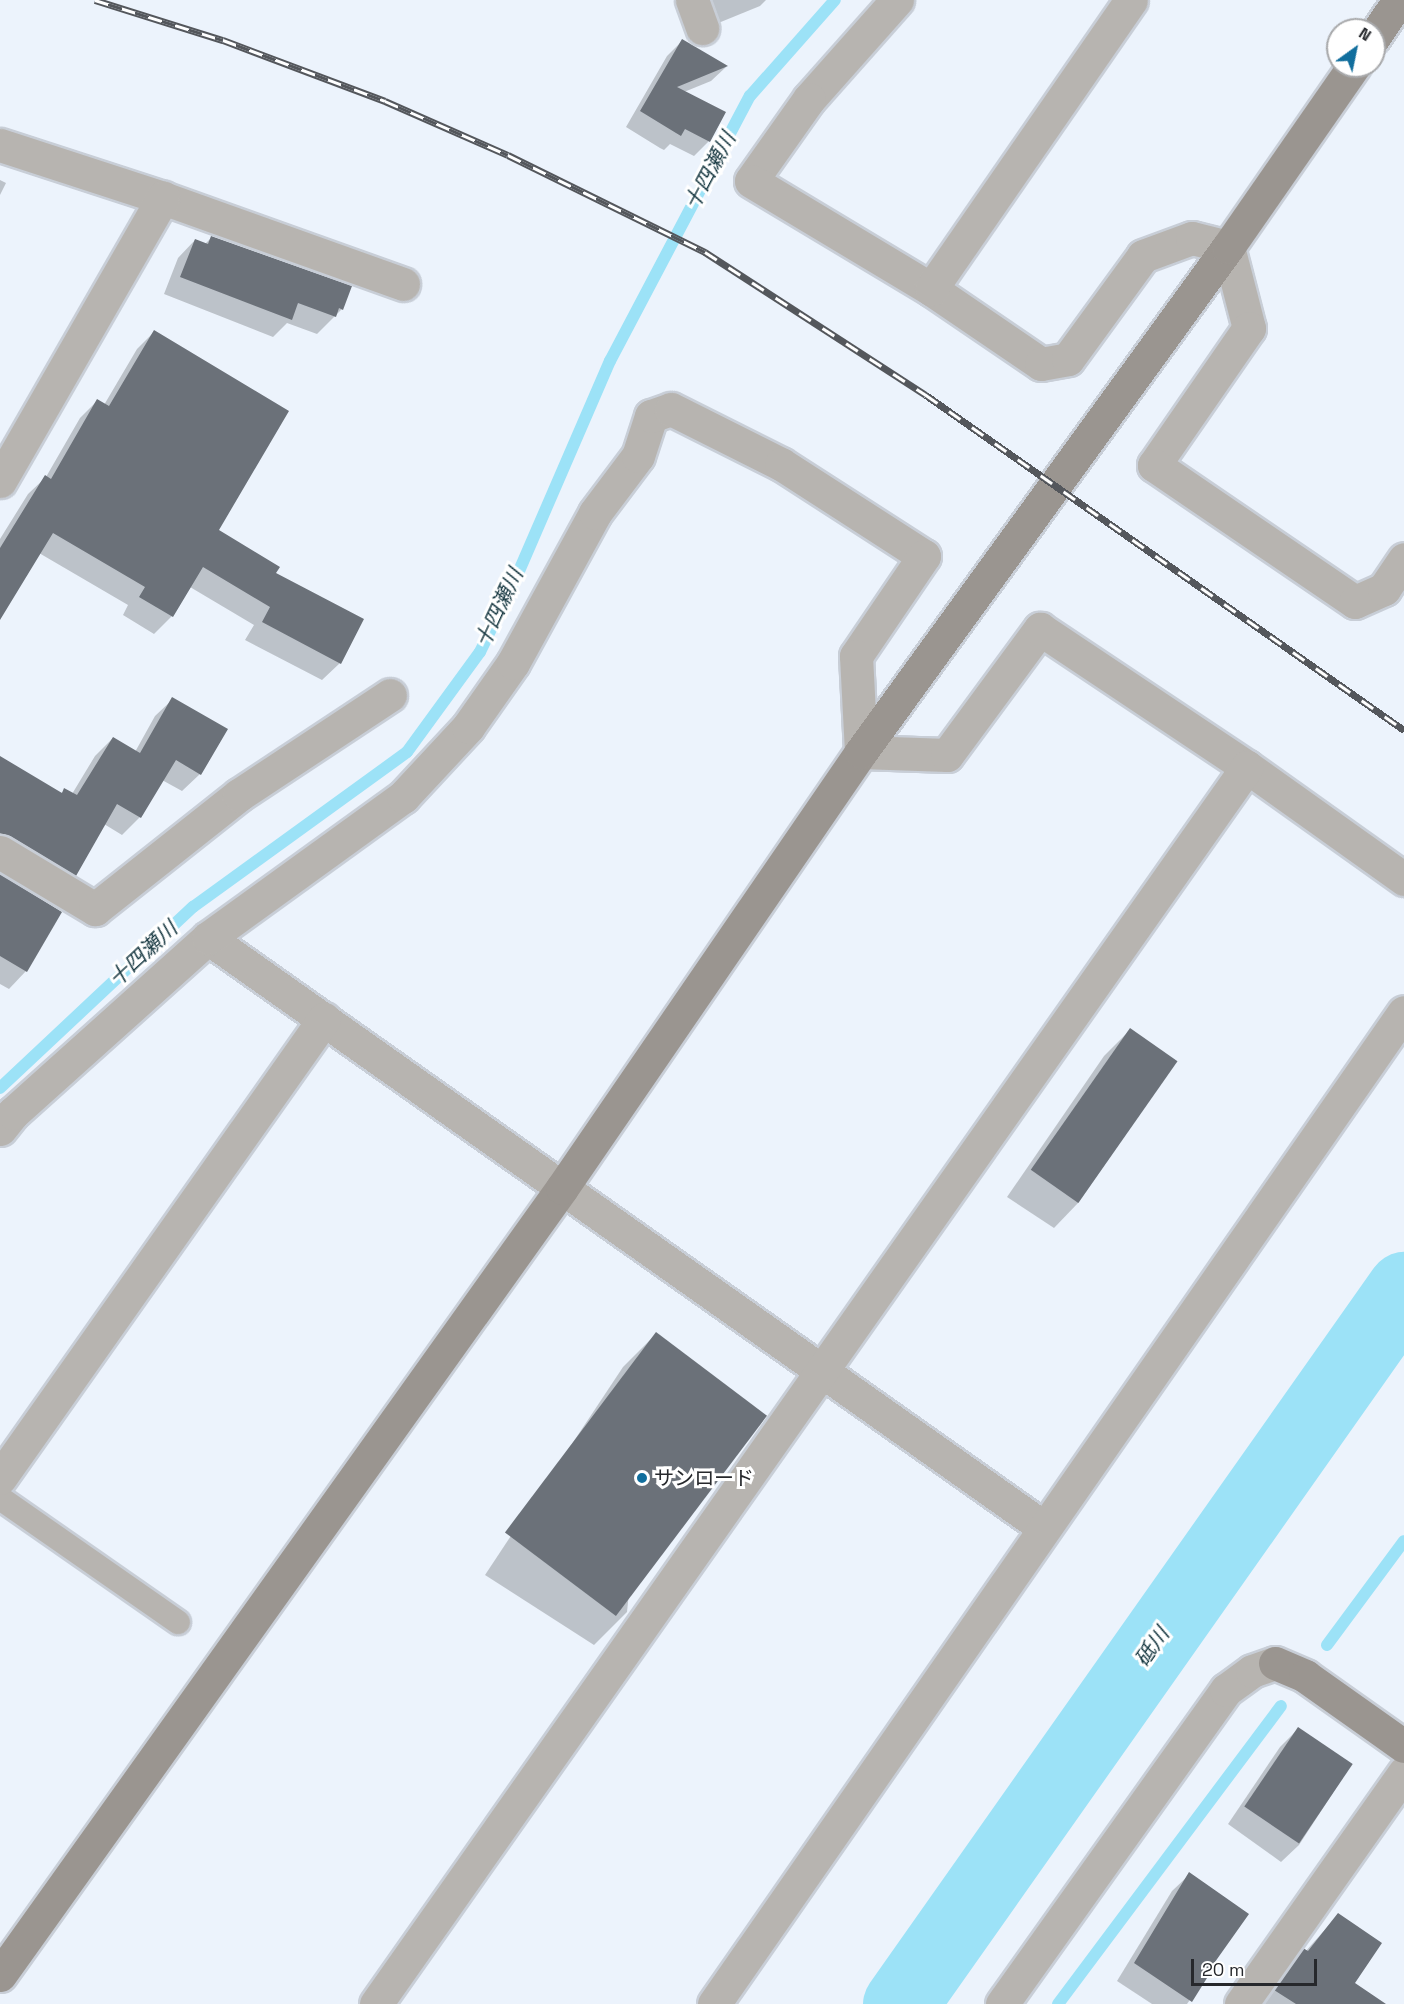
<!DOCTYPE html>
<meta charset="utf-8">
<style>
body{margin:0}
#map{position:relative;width:1404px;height:2004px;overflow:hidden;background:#ecf3fc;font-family:"Space Grotesk","Noto Sans JP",sans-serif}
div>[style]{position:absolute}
.shadow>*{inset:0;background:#0003}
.stream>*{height:12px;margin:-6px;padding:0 6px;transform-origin:6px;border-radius:6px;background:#9ce2f7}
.river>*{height:75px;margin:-37.5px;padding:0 37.5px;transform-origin:37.5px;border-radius:37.5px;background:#9ce2f7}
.building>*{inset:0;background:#6b7179;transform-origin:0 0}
.roads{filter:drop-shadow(2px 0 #c8ced7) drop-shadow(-2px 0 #c8ced7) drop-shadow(0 2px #c8ced7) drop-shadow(0 -2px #c8ced7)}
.lane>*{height:24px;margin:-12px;padding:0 12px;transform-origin:12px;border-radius:12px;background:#b7b4b0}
.street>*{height:33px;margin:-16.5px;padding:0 16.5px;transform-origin:16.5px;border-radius:16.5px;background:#b7b4b0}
.secondary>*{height:33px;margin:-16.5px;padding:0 16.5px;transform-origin:16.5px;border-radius:16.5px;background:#9a9590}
.rail>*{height:7px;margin-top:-3.5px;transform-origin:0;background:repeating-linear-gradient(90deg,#fff 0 14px,#54575c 0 28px);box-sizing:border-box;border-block:2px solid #54575c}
.dots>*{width:16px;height:16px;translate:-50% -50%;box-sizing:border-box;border:3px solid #fff;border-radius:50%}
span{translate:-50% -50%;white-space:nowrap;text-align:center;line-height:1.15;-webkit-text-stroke:6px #fff;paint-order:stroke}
.poi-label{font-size:20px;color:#26282c}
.left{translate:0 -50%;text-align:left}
.water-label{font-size:21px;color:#163740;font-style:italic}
.north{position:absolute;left:1326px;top:18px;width:60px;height:60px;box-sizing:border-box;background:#fff;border:2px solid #a8a9ab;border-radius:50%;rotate:33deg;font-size:16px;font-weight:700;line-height:24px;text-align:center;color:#26282c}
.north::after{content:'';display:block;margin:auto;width:21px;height:27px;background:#116e9d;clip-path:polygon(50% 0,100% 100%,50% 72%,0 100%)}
.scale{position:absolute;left:1191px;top:1959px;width:126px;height:27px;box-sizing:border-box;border:3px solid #26282c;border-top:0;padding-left:8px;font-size:18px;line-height:21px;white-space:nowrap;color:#26282c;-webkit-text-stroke:4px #fff;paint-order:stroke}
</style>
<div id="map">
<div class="shadow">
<div style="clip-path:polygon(701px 0,766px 0,760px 6px,711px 26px)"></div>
<div style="clip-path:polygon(682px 41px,726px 67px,711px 81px,684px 92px,709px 141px,694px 156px,670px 144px,664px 150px,660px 148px,626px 127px,667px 56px)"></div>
<div style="clip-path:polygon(0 180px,6px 183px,0 195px)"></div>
<div style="clip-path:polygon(211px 238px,342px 309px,317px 334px,287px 323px,273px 337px,164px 294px,178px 258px,195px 240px,205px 244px)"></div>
<div style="clip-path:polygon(154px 332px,217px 531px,274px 573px,340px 663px,322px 680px,245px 640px,254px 625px,190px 587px,172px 616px,154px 634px,123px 615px,128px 605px,39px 553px,0 617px,0 539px,28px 494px,46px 477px,80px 418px,97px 401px,104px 405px,137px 349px)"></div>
<div style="clip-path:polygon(173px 699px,200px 774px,182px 791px,162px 780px,140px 817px,122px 835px,104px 824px,75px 875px,58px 893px,0 849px,0 758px,60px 794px,65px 790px,72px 794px,95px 756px,113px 738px,135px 752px,155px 716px)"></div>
<div style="clip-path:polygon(0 900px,26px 971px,9px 989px,0 984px)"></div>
<div style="clip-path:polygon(1130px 1030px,1176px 1061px,1079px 1202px,1054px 1228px,1007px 1197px,1104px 1056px)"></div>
<div style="clip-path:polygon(656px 1334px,627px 1612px,594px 1645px,485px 1575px,623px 1367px)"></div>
<div style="clip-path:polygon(1298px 1729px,1351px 1765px,1299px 1845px,1281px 1862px,1228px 1824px,1280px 1747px)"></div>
<div style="clip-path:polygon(1190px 1874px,1210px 1971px,1187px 2004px,1152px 2004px,1117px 1981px,1172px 1891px)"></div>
<div style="clip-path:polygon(1338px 1915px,1353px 1984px,1377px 2004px,1260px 2004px,1286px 1968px,1303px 1950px,1305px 1952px)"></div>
</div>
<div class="stream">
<div style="left:0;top:1088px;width:265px;rotate:-43.2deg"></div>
<div style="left:193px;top:907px;width:264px;rotate:-35.9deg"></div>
<div style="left:407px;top:752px;width:124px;rotate:-53.9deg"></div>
<div style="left:480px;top:652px;width:90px;rotate:-64.3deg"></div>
<div style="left:519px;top:571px;width:229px;rotate:-66.6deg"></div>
<div style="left:610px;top:361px;width:300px;rotate:-62.2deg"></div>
<div style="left:750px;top:96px;width:128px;rotate:-48.5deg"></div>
<div style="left:1327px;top:1645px;width:129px;rotate:-53.5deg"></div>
<div style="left:1058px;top:2004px;width:372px;rotate:-53.2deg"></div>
</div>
<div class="river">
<div style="left:900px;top:2004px;width:875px;rotate:-54.82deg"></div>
</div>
<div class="building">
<div style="clip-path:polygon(682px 39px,728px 66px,677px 87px,726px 112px,710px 142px,685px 129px,681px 136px,676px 133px,640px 111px)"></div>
<div style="clip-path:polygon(211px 236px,352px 286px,343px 310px,339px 308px,336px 317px,298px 303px,292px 320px,180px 277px,195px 239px,208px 244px)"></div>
<div style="clip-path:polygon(154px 330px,289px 411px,219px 530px,280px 567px,276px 573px,364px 619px,341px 664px,262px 622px,270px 607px,203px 567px,173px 617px,139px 597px,145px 587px,53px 533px,0 620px,0 548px,45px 475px,51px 479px,97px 399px,109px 406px)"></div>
<div style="clip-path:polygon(172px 697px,228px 729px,201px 775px,176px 760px,141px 818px,117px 804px,76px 876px,10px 836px,0 833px,0 756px,62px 793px,64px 788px,77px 795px,113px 737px,140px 753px)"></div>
<div style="clip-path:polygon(0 874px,62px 912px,27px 972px,0 956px)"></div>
<div style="left:1130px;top:1028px;width:58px;height:173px;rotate:35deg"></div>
<div style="left:656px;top:1332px;width:139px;height:251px;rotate:37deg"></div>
<div style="left:1298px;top:1727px;width:66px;height:96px;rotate:34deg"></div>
<div style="clip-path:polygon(1189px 1872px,1249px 1914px,1210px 1969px,1212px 1970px,1192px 2002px,1134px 1963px)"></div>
<div style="clip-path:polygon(1338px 1913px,1382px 1943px,1355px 1983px,1386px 2004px,1296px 2004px,1274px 1990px,1303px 1948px,1308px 1951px)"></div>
</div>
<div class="roads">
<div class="lane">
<div style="left:0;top:1498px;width:217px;rotate:34.9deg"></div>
</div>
<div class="street">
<div style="left:692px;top:0;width:30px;rotate:70deg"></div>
<div style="left:897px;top:0;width:132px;rotate:131.6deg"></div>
<div style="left:809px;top:99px;width:100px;rotate:125.3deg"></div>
<div style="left:751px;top:181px;width:210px;rotate:31deg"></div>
<div style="left:931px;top:289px;width:133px;rotate:34.3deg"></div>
<div style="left:1041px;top:364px;width:27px;rotate:-10deg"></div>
<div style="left:1068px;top:359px;width:127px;rotate:-53.9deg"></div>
<div style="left:1143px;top:256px;width:52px;rotate:-20.2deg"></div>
<div style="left:1192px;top:238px;width:37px;rotate:14deg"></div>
<div style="left:1228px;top:247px;width:84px;rotate:75.5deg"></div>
<div style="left:1249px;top:328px;width:167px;rotate:124.7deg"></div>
<div style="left:1154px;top:465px;width:243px;rotate:34.3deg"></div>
<div style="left:1355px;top:602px;width:32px;rotate:-24deg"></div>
<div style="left:1384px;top:589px;width:36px;rotate:-56deg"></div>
<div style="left:0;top:145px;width:171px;rotate:18deg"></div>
<div style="left:163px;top:198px;width:255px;rotate:19.7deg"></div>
<div style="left:931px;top:289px;width:351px;rotate:-55.3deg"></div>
<div style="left:0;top:481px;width:327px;rotate:-60.1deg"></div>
<div style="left:0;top:852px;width:111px;rotate:31deg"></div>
<div style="left:95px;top:909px;width:184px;rotate:-38.4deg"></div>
<div style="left:239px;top:795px;width:181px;rotate:-33.5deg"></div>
<div style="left:208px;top:938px;width:1022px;rotate:35.2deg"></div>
<div style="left:0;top:1129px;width:21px;rotate:-51deg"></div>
<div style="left:13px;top:1113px;width:262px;rotate:-41.9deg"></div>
<div style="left:208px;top:938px;width:241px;rotate:-35.9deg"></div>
<div style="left:403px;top:797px;width:96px;rotate:-47.1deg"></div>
<div style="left:468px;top:727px;width:78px;rotate:-54.9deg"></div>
<div style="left:513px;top:663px;width:171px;rotate:-61.3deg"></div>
<div style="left:595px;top:513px;width:71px;rotate:-53deg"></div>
<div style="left:638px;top:456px;width:42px;rotate:-72deg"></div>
<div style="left:651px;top:416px;width:21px;rotate:-19deg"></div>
<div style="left:671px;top:409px;width:123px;rotate:26.6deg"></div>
<div style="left:781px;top:464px;width:170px;rotate:32.8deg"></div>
<div style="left:924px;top:556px;width:121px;rotate:124.2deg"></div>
<div style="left:856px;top:656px;width:96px;rotate:87deg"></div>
<div style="left:861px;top:752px;width:86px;rotate:2deg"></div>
<div style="left:947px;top:755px;width:157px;rotate:-53.6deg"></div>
<div style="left:1040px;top:629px;width:249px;rotate:33.7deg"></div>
<div style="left:1247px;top:767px;width:193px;rotate:35.5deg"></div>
<div style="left:0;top:1478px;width:562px;rotate:-54.78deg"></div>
<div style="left:376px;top:2004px;width:1513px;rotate:-54.85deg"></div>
<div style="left:714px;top:2004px;width:1208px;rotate:-55.18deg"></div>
<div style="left:1002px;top:2004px;width:386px;rotate:-54.5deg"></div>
<div style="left:1226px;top:1690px;width:32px;rotate:-36deg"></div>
<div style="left:1252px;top:1671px;width:24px;rotate:-19deg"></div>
<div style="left:1241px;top:2004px;width:283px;rotate:-54.8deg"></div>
</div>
<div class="secondary">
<div style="left:1374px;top:37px;width:45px;rotate:-56deg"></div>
<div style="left:1275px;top:1663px;width:33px;rotate:23deg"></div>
<div style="left:1305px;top:1676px;width:121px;rotate:35.3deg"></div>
<div style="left:0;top:1975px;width:967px;rotate:-54.47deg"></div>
<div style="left:562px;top:1188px;width:529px;rotate:-55.56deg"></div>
<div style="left:861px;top:752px;width:624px;rotate:-53.99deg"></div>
<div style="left:1228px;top:247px;width:221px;rotate:-55.2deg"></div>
</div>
</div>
<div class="rail">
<div style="left:95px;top:0;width:134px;rotate:17.4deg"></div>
<div style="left:223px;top:40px;width:173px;rotate:20.6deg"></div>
<div style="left:385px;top:101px;width:134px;rotate:23.7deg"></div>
<div style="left:508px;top:155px;width:220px;rotate:26.2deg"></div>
<div style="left:705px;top:252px;width:263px;rotate:32.9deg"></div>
<div style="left:926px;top:395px;width:584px;rotate:35.02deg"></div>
</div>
<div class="dots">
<div style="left:642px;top:1478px;background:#116e9d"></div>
</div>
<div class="poi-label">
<span class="left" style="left:654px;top:1478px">サンロード</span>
</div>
<div class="water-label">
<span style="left:710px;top:171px;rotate:-62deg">十四瀬川</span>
<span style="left:499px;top:608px;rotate:-65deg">十四瀬川</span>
<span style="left:143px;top:954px;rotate:-43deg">十四瀬川</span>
<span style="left:1152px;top:1647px;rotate:-55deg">砥川</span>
</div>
<div class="north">N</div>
<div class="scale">20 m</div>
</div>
